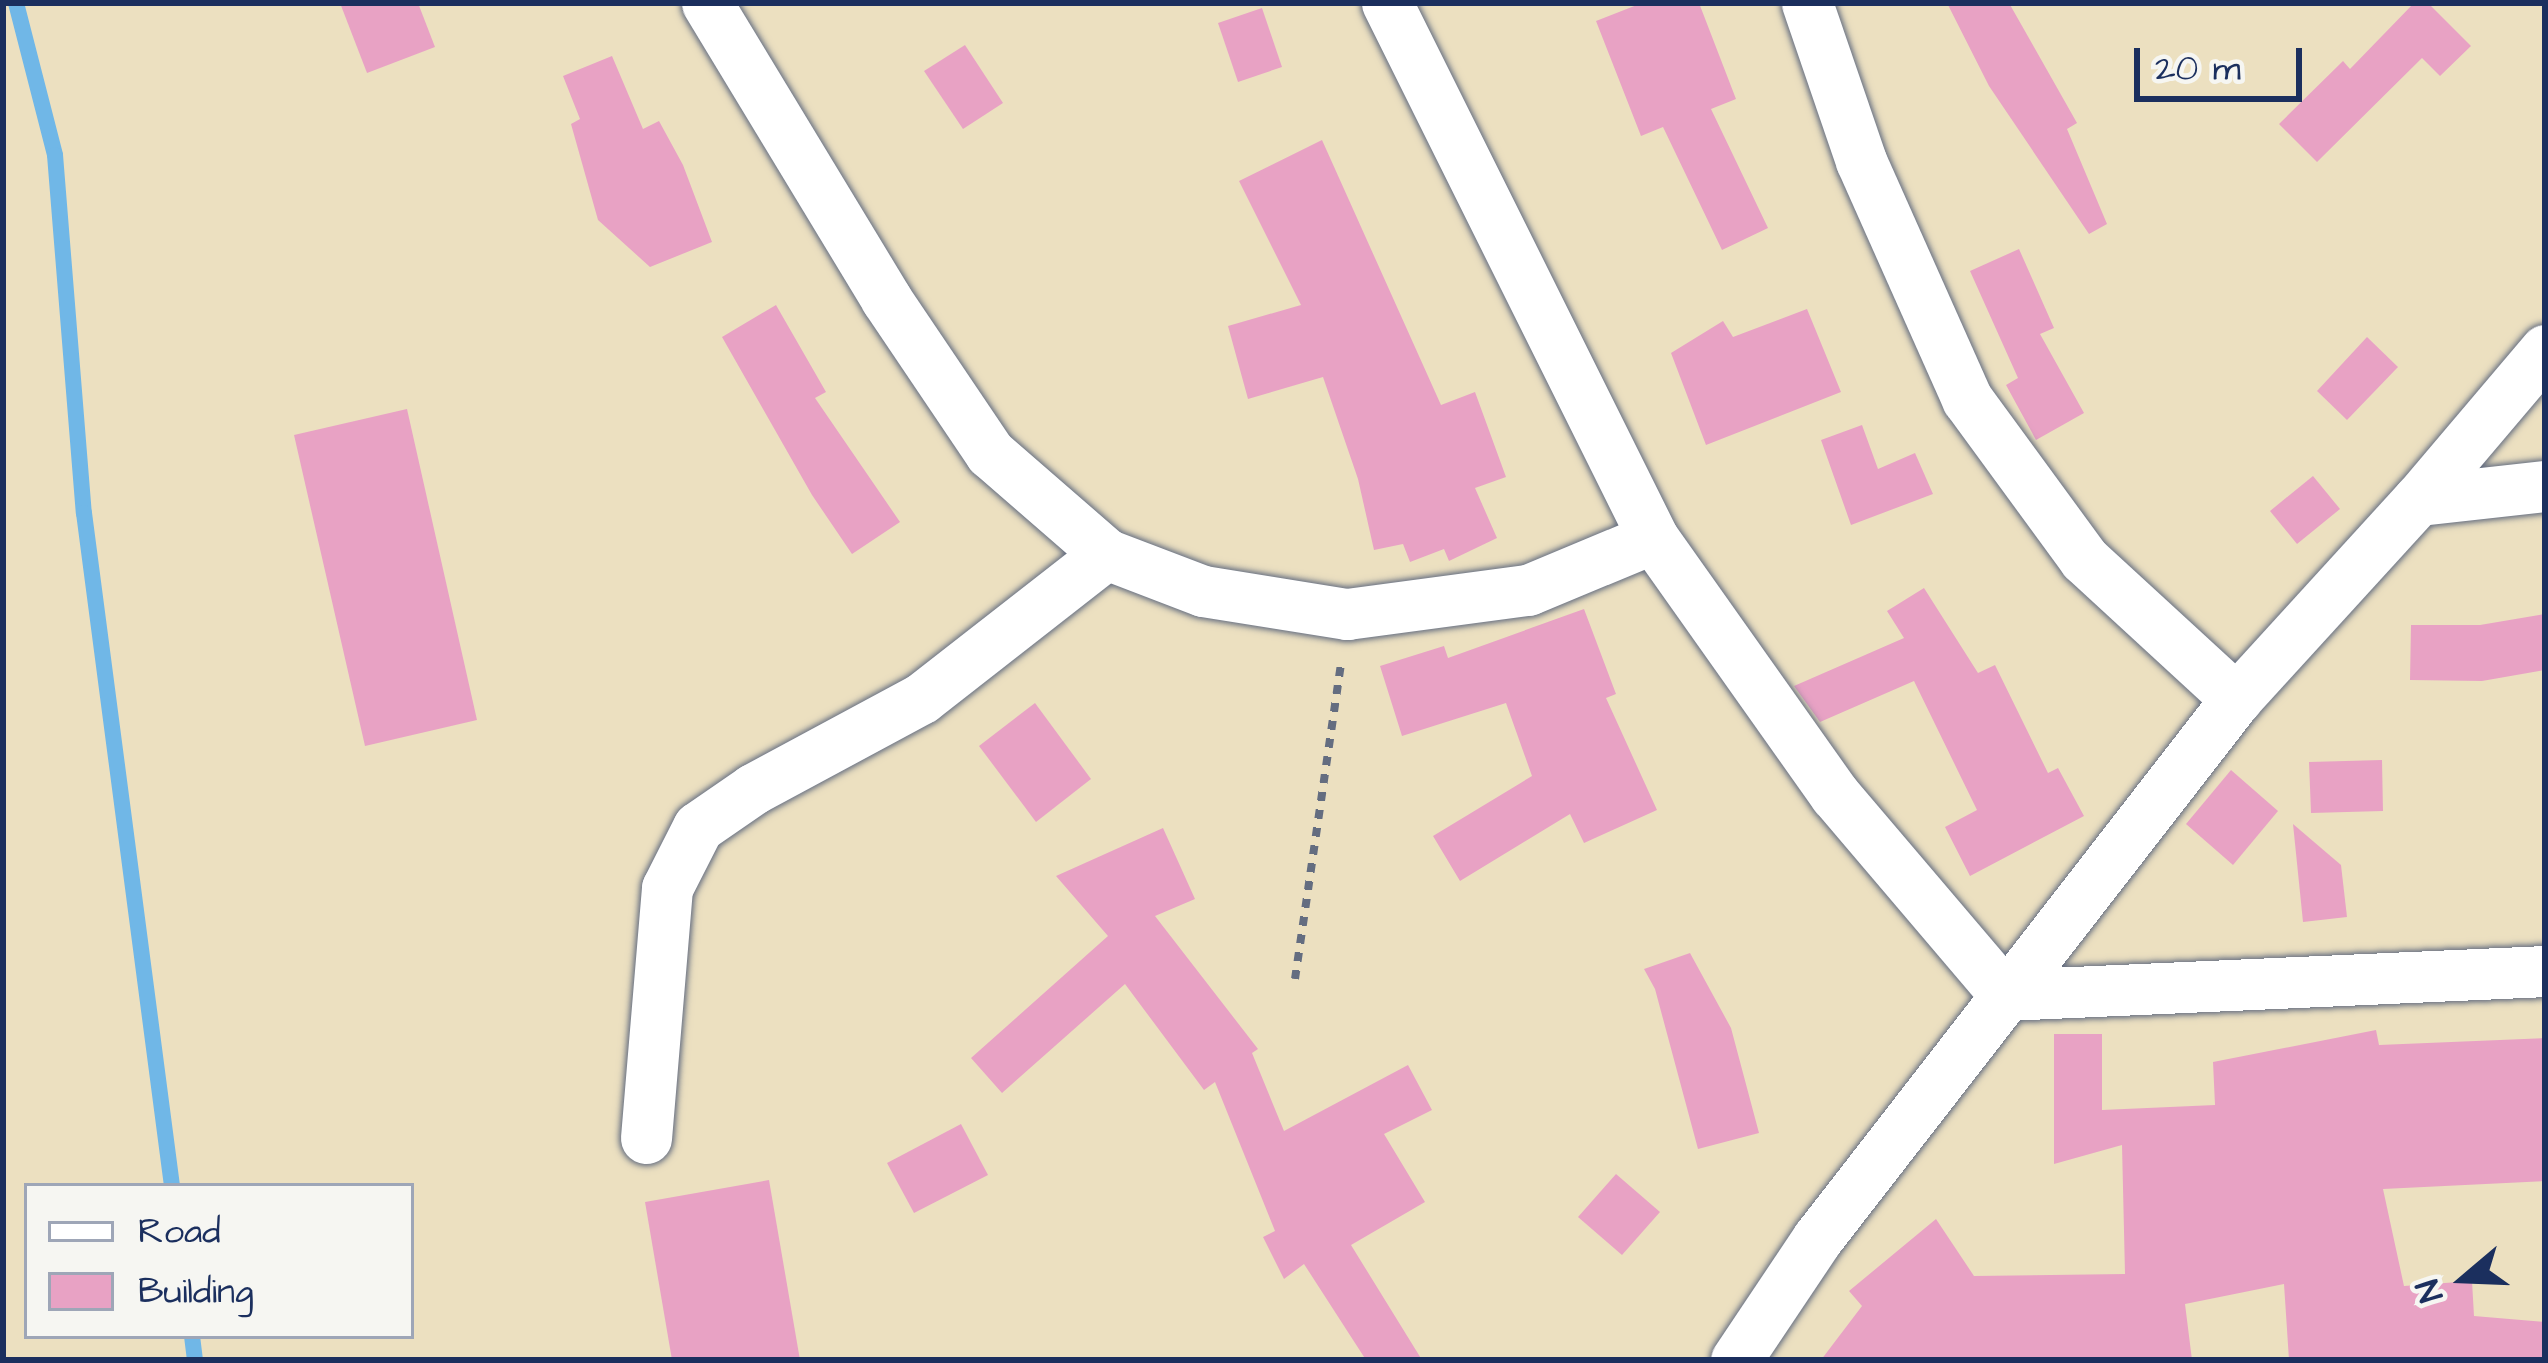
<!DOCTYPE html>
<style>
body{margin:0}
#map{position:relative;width:2548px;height:1363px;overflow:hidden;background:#ece0c0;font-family:"Architects Daughter",sans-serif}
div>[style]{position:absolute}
.stream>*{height:16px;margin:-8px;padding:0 8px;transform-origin:8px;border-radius:8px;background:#70b7e7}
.building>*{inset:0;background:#e8a2c4}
.path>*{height:8px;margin-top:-4px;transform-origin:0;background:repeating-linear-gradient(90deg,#646d80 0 9px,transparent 0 18px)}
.roads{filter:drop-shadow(0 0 3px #646d80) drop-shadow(0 0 3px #646d80)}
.street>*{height:51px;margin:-25.5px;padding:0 25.5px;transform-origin:25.5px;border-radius:25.5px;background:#fff}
span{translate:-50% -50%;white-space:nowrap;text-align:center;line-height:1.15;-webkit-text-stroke:9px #f6f6f2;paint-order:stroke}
.frame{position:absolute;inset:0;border:6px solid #1b2f5e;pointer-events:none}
.legend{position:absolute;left:24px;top:1183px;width:390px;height:156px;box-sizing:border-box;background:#f6f6f2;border:3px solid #9ea6b7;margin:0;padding:15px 21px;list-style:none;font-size:36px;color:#1b2f5e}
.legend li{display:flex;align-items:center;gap:24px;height:60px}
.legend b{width:60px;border:3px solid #9ea6b7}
.north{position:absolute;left:2404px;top:1219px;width:120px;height:120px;-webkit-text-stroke:9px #f6f6f2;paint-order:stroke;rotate:251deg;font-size:33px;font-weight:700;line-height:48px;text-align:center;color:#1b2f5e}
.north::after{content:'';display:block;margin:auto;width:42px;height:54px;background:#1b2f5e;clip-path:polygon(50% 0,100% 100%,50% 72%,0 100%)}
.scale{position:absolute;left:2134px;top:48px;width:168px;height:54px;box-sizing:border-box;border:6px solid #1b2f5e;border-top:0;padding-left:15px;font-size:36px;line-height:42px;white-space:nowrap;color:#1b2f5e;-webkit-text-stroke:9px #f6f6f2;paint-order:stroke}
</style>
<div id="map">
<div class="stream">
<i style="left:16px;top:3px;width:157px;rotate:75.6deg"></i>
<i style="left:55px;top:155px;width:359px;rotate:85.4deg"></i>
<i style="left:84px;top:513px;width:679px;rotate:82.55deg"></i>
<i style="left:192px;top:1336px;width:24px;rotate:83deg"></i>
</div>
<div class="building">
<i style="clip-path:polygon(340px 3px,418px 3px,435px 47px,367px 73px)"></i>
<i style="clip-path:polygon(1642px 3px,1699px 3px,1736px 99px,1711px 109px,1768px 228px,1722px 250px,1663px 127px,1641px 136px,1596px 21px)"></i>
<i style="clip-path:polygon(1947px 3px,2009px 3px,2077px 123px,2067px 129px,2107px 224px,2089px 234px,1989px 86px)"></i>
<i style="clip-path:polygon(2414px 3px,2428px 3px,2471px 46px,2440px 76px,2422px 58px,2317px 162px,2279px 124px,2343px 61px,2350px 69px)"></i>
<i style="clip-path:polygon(1262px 8px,1282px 67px,1238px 82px,1218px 23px)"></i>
<i style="clip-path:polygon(965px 45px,1003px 103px,963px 129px,924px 71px)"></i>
<i style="clip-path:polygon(612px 56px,643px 129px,659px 121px,683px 165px,712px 242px,650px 267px,598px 220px,571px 124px,580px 119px,563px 76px)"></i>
<i style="clip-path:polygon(1322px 140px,1441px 405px,1475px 392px,1506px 477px,1475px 488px,1497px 538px,1449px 561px,1444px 549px,1410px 562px,1403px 544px,1374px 550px,1358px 479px,1323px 377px,1248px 399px,1228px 326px,1301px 305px,1239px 181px)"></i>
<i style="clip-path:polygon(2019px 249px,2054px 328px,2040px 334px,2084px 413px,2036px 440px,2006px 385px,2018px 378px,1970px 271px)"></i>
<i style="clip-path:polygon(776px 305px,826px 392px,815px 398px,900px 522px,852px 554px,812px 495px,722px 337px)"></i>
<i style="clip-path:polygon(1807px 309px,1841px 392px,1706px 445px,1671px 353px,1723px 321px,1733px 337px)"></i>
<i style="clip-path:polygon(2367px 337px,2398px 367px,2347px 420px,2317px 391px)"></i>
<i style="clip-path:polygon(407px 409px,477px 720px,365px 746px,294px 435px)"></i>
<i style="clip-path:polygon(1862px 425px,1878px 469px,1915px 453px,1933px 494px,1851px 525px,1821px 440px)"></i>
<i style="clip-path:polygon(2313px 476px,2340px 509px,2297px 544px,2270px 511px)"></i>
<i style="clip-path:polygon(1924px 588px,1978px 673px,1995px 665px,2048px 773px,2058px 768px,2084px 816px,1970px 876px,1945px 827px,1977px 810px,1914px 681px,1820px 722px,1794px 686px,1904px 638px,1887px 611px)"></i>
<i style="clip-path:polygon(1584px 609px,1616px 694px,1606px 698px,1657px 810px,1584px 843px,1570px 814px,1460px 881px,1433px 836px,1532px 776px,1506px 703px,1402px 736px,1380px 666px,1444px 646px,1448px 658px)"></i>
<i style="clip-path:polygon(2545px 614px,2545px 670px,2482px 681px,2410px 680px,2411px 625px,2480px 625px)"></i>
<i style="clip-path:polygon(1035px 703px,1091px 779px,1036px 822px,979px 746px)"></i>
<i style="clip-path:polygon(2382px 760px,2383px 811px,2311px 813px,2309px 762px)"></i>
<i style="clip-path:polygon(2231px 770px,2278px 811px,2233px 865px,2186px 824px)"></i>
<i style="clip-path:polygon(2293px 824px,2341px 865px,2347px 917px,2303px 922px)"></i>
<i style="clip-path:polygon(1163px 828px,1195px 899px,1155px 916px,1258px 1049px,1252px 1053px,1284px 1131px,1408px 1065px,1432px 1110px,1384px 1134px,1425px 1202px,1351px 1245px,1422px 1360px,1366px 1360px,1304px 1264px,1284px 1279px,1263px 1237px,1275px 1231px,1215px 1082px,1204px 1090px,1125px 984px,1002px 1093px,971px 1058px,1108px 936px,1056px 876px)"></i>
<i style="clip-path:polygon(1690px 953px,1731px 1028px,1759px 1133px,1698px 1149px,1655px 989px,1644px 969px)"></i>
<i style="clip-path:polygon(2376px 1030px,2379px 1045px,2545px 1038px,2545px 1181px,2383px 1189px,2404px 1286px,2472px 1281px,2474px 1316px,2545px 1322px,2545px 1360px,2289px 1360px,2284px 1284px,2185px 1304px,2192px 1360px,1821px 1360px,1862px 1306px,1849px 1291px,1936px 1219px,1974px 1276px,2125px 1274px,2122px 1145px,2054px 1164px,2054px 1034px,2102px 1034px,2102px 1110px,2215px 1105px,2213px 1062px)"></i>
<i style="clip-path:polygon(961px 1124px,988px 1175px,914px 1213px,887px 1163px)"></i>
<i style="clip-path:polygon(1616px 1174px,1660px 1212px,1622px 1255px,1578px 1217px)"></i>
<i style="clip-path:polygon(769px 1180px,800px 1360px,672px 1360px,645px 1202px)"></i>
</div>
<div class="path">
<i style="left:1295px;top:979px;width:319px;rotate:-81.7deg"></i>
</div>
<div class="roads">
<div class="street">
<i style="left:707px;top:3px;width:346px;rotate:58.8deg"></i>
<i style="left:886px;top:299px;width:186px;rotate:56deg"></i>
<i style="left:990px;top:453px;width:154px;rotate:41deg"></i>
<i style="left:1106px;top:554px;width:104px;rotate:20.9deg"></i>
<i style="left:1203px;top:591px;width:146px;rotate:9.1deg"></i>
<i style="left:1347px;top:614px;width:183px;rotate:-7.6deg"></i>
<i style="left:1528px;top:590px;width:135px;rotate:-22.6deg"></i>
<i style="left:1387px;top:3px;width:597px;rotate:63.56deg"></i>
<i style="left:1653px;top:538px;width:315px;rotate:54.7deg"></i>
<i style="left:1835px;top:795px;width:262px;rotate:49.6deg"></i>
<i style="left:2005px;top:995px;width:541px;rotate:-2.54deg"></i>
<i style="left:1807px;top:3px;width:167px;rotate:71.1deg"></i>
<i style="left:1861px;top:161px;width:261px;rotate:66deg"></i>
<i style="left:1967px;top:399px;width:198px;rotate:53.8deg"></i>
<i style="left:2084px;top:559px;width:207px;rotate:42.6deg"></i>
<i style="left:2418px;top:500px;width:128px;rotate:-6.3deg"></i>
<i style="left:646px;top:1138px;width:251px;rotate:-85.2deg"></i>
<i style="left:667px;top:888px;width:68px;rotate:-63.1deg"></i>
<i style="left:698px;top:827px;width:67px;rotate:-34.6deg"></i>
<i style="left:753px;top:789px;width:192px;rotate:-28.3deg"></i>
<i style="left:922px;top:698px;width:234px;rotate:-38deg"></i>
<i style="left:1736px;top:1360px;width:146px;rotate:-56.2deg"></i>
<i style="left:1817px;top:1239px;width:683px;rotate:-52.19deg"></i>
<i style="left:2236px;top:699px;width:270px;rotate:-47.6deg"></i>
<i style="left:2418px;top:500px;width:197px;rotate:-49.7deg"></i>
</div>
</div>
<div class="frame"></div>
<ul class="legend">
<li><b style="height:15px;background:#fff"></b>Road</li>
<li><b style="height:33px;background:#e8a2c4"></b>Building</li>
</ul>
<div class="north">N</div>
<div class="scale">20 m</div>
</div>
